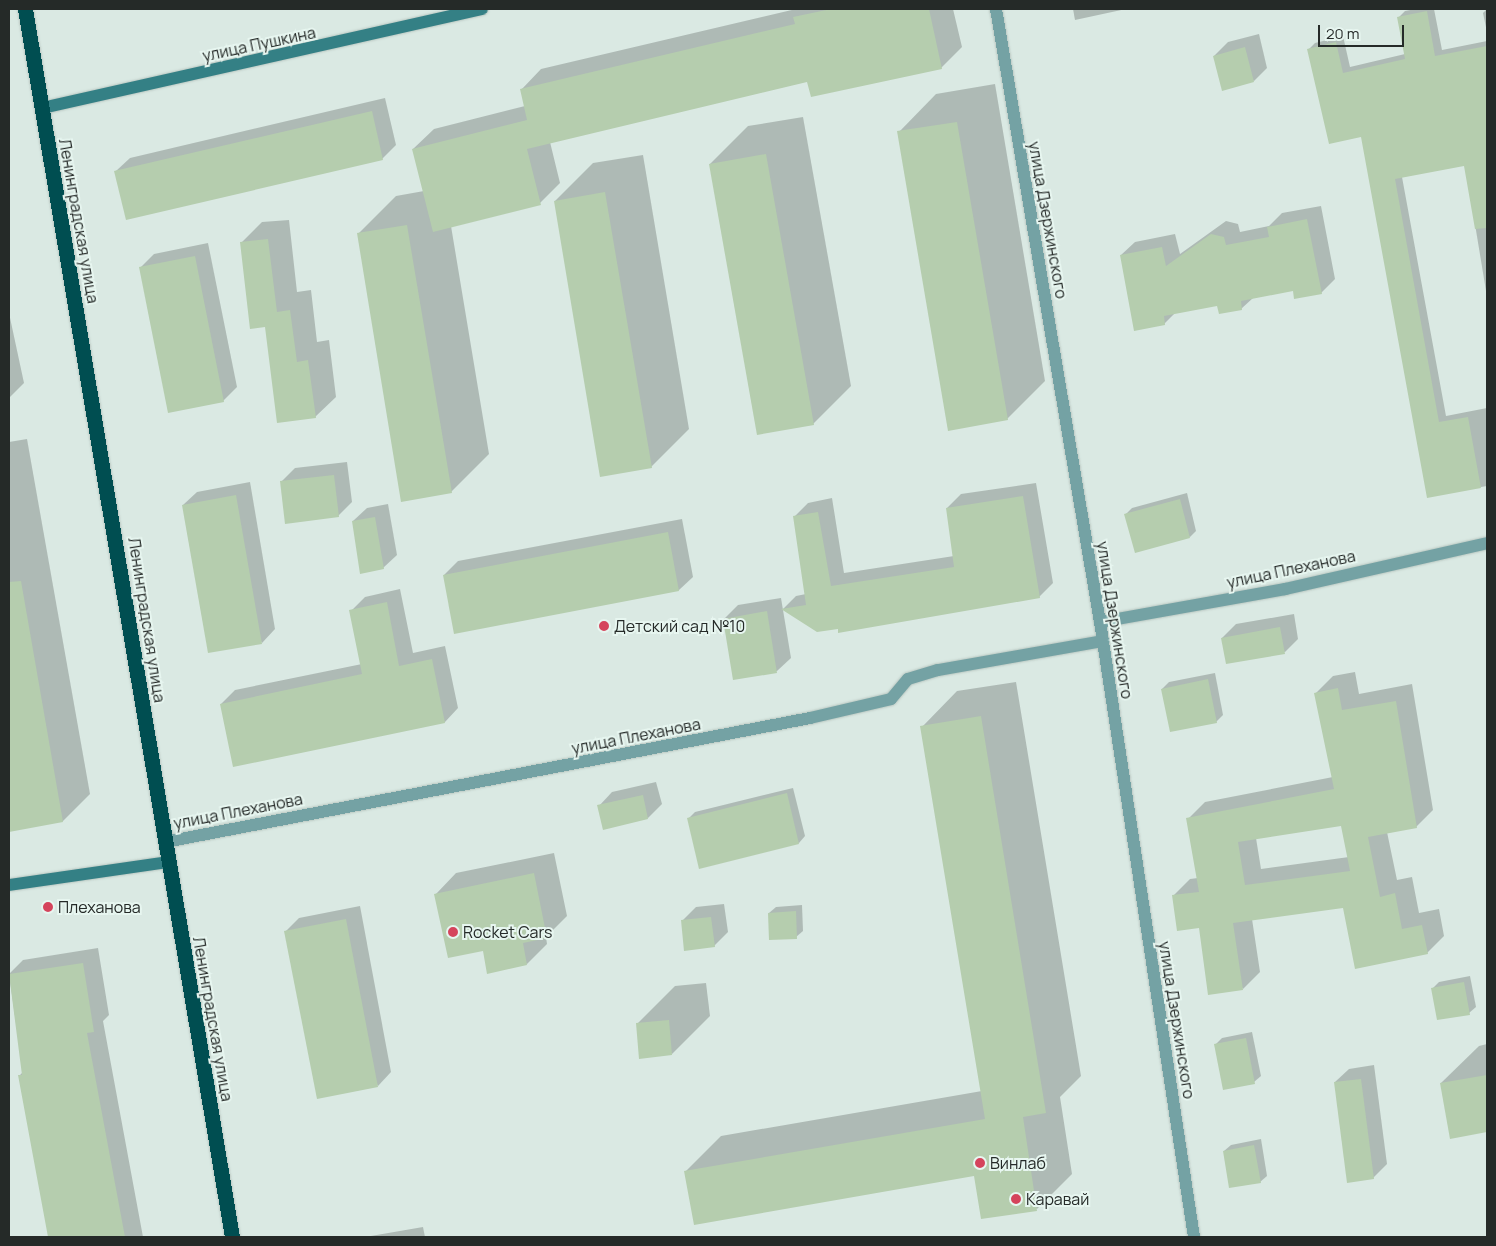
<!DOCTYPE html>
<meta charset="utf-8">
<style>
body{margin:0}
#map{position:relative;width:1496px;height:1246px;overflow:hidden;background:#dae9e3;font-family:Manrope,sans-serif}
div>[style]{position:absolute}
.shadow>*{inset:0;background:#0003}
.building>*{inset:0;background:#b5cdae}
.roads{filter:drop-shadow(0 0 1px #b9c7c1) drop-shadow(0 0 1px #b9c7c1)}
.street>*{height:12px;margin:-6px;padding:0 6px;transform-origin:6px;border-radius:6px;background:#74a2a4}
.secondary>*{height:12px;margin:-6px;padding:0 6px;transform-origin:6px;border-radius:6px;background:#348085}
.highway>*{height:15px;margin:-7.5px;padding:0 7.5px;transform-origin:7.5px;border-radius:7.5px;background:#004e51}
.dots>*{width:14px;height:14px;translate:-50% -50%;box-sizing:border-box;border:2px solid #e7f6f0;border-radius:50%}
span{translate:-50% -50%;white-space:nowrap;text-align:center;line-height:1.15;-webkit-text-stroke:4px #e7f6f0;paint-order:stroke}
.street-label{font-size:16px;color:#252a28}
.poi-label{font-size:16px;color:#252a28}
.left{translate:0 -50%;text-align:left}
.frame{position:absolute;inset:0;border:10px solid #252a28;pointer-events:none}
.scale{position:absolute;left:1318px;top:25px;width:86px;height:22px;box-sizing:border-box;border:2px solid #252a28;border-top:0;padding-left:6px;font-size:15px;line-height:18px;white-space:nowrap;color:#252a28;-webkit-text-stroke:4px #e7f6f0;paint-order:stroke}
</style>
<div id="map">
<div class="shadow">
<i style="clip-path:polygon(796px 9px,953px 9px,962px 47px,941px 68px,808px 81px,550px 142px,560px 183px,540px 203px,451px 226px,489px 454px,451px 492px,358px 234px,396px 196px,424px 191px,413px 149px,434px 129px,525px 106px,521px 90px,541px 69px)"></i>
<i style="clip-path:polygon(1073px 9px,1126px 9px,1075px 20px)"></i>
<i style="clip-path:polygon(1416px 9px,1434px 9px,1442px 50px,1487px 41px,1487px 160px,1402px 177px,1446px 416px,1487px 408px,1487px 486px,1428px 496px,1362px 135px,1309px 49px,1315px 43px,1343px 36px,1350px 67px,1405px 54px,1398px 18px,1405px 11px)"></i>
<i style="clip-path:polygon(1487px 9px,1487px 32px,1483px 13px)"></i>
<i style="clip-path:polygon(1259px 34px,1267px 68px,1254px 81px,1214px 56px,1228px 42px)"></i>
<i style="clip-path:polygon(995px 84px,1045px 381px,1007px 419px,899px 132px,936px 94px)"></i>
<i style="clip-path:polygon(385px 98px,396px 145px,382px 159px,116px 171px,130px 158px)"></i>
<i style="clip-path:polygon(803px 117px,851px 386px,813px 424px,710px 164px,748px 126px)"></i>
<i style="clip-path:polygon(643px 155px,689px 429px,651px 467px,555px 201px,593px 163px)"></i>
<i style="clip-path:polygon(1487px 198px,1487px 297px,1472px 206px,1479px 199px)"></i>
<i style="clip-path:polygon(1321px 206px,1335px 279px,1321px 293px,1294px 289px,1253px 298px,1241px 309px,1218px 304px,1175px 313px,1164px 324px,1121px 255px,1135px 242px,1175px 234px,1180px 254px,1226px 221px,1238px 224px,1240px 232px,1269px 226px,1282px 213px)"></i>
<i style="clip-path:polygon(289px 220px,297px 292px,311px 290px,317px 342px,329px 340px,336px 397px,315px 417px,266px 325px,241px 243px,262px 222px)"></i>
<i style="clip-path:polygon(208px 243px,237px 387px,223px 401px,141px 267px,154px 254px)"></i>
<i style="clip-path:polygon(9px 313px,24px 383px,9px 398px)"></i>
<i style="clip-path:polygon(27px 439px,90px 794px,63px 821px,9px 830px,9px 442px)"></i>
<i style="clip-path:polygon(347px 462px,352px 502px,338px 516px,281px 482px,295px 468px)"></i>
<i style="clip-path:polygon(250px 482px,275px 629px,262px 643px,183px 505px,197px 492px)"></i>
<i style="clip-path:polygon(1036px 483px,1053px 583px,1039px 597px,839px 628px,783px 609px,796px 596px,806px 594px,794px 517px,808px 503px,832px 498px,844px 573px,954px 556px,947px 508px,961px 494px)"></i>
<i style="clip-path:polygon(1187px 493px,1196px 531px,1190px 537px,1126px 514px,1132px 508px)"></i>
<i style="clip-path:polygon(388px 504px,397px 555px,383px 568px,353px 521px,367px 508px)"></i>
<i style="clip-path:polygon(682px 519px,693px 577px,679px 590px,444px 575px,458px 561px)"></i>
<i style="clip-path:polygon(400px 589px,413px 653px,445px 646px,458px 708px,445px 722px,221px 704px,235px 690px,362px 664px,351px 611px,365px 597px)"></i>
<i style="clip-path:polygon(781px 598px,791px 658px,777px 671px,734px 678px,724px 619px,738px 605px)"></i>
<i style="clip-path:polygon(1294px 614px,1298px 639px,1285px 652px,1222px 638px,1236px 624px)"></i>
<i style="clip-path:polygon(evenodd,1355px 672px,1359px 694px,1412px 684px,1433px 810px,1416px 827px,1387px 832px,1397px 880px,1412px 877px,1419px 913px,1439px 909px,1444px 936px,1427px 953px,1344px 907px,1252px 919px,1260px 972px,1243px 989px,1200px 926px,1173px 896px,1190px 879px,1198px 878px,1188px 819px,1205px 802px,1333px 777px,1316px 693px,1333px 676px,1355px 672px,1342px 825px,1349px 857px,1261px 869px,1256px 838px,1342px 825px)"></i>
<i style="clip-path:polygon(1215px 673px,1223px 715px,1216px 722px,1162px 689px,1169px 682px)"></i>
<i style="clip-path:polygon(1016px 682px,1081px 1076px,1060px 1097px,1072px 1174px,1037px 1209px,975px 1175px,686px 1171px,721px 1136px,982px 1091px,922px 727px,957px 691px)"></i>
<i style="clip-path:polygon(656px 782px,662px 804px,648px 818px,599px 806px,612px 792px)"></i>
<i style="clip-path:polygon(793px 788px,805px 836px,799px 843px,688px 819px,695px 812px)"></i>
<i style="clip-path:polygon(554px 853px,567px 916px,546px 937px,547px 944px,527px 964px,484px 950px,436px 894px,456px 873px)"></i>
<i style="clip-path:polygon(724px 904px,728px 932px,714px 946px,682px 921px,696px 907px)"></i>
<i style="clip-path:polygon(802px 905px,803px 931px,796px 937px,769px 913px,776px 907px)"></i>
<i style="clip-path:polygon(360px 906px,391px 1072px,378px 1086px,286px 931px,299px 918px)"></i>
<i style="clip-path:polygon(98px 948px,109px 1015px,103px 1021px,143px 1237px,49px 1237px,19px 1076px,23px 1072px,9px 974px,23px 960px)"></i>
<i style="clip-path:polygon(1470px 976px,1476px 1007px,1469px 1013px,1432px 989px,1439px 982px)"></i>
<i style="clip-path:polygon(706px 983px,710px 1016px,672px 1054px,637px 1024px,675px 986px)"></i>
<i style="clip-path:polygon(1252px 1032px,1261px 1076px,1254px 1082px,1216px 1044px,1222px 1038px)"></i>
<i style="clip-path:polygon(1487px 1044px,1487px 1131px,1451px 1137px,1441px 1083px,1479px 1046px)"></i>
<i style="clip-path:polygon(1374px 1065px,1387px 1164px,1373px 1178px,1335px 1082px,1349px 1069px)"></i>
<i style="clip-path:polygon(1261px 1139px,1267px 1176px,1260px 1182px,1224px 1151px,1231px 1145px)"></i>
<i style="clip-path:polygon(423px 1227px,425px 1237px,364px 1237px,365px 1237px)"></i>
</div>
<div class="building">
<i style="clip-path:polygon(831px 9px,929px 9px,942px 69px,811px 97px,807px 82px,527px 149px,541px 205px,433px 232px,412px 149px,527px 120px,520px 89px,795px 24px,793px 17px)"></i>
<i style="clip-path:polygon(1427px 11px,1435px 56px,1487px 46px,1487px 228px,1475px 229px,1464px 166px,1395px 179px,1439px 422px,1468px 417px,1481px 488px,1427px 498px,1361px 137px,1329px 144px,1307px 49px,1336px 42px,1343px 73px,1405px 59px,1397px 17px)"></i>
<i style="clip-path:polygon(1245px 47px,1254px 82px,1222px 91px,1213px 56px)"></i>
<i style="clip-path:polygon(372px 111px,383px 160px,126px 220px,114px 171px)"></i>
<i style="clip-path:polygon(957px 122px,1008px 420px,948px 431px,897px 131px)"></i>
<i style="clip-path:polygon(766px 154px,814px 425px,757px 435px,709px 164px)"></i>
<i style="clip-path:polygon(605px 192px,652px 468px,600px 477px,554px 201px)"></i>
<i style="clip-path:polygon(1307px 219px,1322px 294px,1294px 299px,1293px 291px,1241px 301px,1242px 310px,1219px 314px,1217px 306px,1164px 316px,1165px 325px,1134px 331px,1120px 255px,1162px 247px,1166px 266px,1211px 234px,1224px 237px,1226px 245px,1269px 237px,1267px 227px)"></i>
<i style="clip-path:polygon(407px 225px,452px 493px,401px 502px,357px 233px)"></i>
<i style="clip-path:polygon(268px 239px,277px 312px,290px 310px,297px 362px,308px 360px,316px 418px,277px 423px,265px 327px,250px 329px,240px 242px)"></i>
<i style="clip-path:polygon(195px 256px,224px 402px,168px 413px,139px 267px)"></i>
<i style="clip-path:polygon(334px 475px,339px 517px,285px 524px,280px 481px)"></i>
<i style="clip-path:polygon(236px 495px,262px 644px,208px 653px,182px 505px)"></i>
<i style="clip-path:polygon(1023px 496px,1040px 598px,838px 633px,838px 629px,817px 632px,781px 609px,806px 605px,793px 516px,818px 512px,831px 586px,954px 567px,946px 508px)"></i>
<i style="clip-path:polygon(1180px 499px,1190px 538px,1135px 553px,1124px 514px)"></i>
<i style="clip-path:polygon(375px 517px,384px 569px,360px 574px,352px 521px)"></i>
<i style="clip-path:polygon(668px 532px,679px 591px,454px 634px,443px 575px)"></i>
<i style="clip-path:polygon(21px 581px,63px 822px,9px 832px,9px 582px)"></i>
<i style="clip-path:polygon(387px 602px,399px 666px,432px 659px,445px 723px,233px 767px,220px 704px,362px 674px,349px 610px)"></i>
<i style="clip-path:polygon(767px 611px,777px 673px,733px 680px,723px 619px)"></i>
<i style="clip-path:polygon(1280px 627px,1285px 654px,1226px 664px,1221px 638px)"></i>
<i style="clip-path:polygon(1208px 679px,1217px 723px,1170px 732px,1161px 689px)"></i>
<i style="clip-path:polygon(evenodd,1338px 688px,1342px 710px,1396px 701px,1417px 828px,1368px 837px,1380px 897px,1395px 893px,1402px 929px,1422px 925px,1428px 954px,1355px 969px,1343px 908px,1233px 923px,1243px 990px,1208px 995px,1199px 928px,1177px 931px,1172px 895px,1199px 892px,1186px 818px,1334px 789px,1314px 693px,1338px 688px,1341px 826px,1350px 871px,1245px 885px,1238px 842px,1341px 826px)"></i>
<i style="clip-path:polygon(981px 716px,1046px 1113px,1023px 1117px,1037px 1211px,981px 1219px,974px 1176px,694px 1225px,684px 1171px,985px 1119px,920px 726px)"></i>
<i style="clip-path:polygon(787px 793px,799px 844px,699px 869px,687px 818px)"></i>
<i style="clip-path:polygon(643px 795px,648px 819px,603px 830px,597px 805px)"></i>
<i style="clip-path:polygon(534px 873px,547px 938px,523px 943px,527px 965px,487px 974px,483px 951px,448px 958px,434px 894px)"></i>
<i style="clip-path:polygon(796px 911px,797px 939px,769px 940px,768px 913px)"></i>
<i style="clip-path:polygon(711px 917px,715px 947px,684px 951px,681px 920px)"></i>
<i style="clip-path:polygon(346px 919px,378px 1087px,317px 1099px,284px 931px)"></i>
<i style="clip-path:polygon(83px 963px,94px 1032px,87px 1033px,125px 1237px,48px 1237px,18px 1075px,22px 1075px,9px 974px)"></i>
<i style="clip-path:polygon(1464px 982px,1470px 1015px,1437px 1020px,1431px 988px)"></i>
<i style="clip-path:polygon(669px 1020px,672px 1055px,639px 1059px,636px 1023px)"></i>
<i style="clip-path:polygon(1246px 1038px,1255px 1084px,1223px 1090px,1214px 1044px)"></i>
<i style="clip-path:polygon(1487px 1075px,1487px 1132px,1450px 1139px,1440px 1083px)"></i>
<i style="clip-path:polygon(1361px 1079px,1374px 1179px,1347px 1183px,1334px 1082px)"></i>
<i style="clip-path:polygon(1254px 1145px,1261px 1183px,1229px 1188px,1223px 1151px)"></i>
</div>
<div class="roads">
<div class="street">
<i style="left:996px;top:9px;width:622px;rotate:80.37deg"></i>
<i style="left:1100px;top:622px;width:622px;rotate:81.31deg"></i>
<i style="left:1100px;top:622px;width:188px;rotate:-10.1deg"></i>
<i style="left:1285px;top:589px;width:207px;rotate:-12.8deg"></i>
<i style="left:165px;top:842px;width:657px;rotate:-10.88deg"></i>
<i style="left:810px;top:718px;width:83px;rotate:-13.2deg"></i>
<i style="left:891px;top:699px;width:26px;rotate:-50deg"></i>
<i style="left:908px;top:679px;width:31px;rotate:-17deg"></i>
<i style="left:938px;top:670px;width:168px;rotate:-10deg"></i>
</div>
<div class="secondary">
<i style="left:42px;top:108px;width:451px;rotate:-12.7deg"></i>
<i style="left:9px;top:885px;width:161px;rotate:-8.2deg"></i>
</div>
<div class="highway">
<i style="left:25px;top:9px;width:1245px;rotate:80.43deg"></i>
</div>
</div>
<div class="dots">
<i style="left:604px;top:626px;background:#d5445c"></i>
<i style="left:48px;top:907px;background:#d5445c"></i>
<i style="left:453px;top:932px;background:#d5445c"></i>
<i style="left:980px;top:1163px;background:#d5445c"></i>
<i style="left:1016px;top:1199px;background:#d5445c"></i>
</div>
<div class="street-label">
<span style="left:259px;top:44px;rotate:-12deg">улица Пушкина</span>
<span style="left:1048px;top:220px;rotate:80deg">улица Дзержинского</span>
<span style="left:79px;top:221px;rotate:80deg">Ленинградская улица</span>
<span style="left:1291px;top:569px;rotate:-12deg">улица Плеханова</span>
<span style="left:147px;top:620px;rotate:81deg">Ленинградская улица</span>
<span style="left:1115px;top:620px;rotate:81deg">улица Дзержинского</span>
<span style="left:636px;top:736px;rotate:-11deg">улица Плеханова</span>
<span style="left:238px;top:811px;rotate:-11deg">улица Плеханова</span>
<span style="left:213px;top:1019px;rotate:80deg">Ленинградская улица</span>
<span style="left:1177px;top:1020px;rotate:81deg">улица Дзержинского</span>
</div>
<div class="poi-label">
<span class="left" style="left:614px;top:626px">Детский сад №10</span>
<span class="left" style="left:58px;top:907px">Плеханова</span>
<span class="left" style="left:463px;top:932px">Rocket Cars</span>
<span class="left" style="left:990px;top:1163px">Винлаб</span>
<span class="left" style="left:1026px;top:1199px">Каравай</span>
</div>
<div class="frame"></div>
<div class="scale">20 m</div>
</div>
